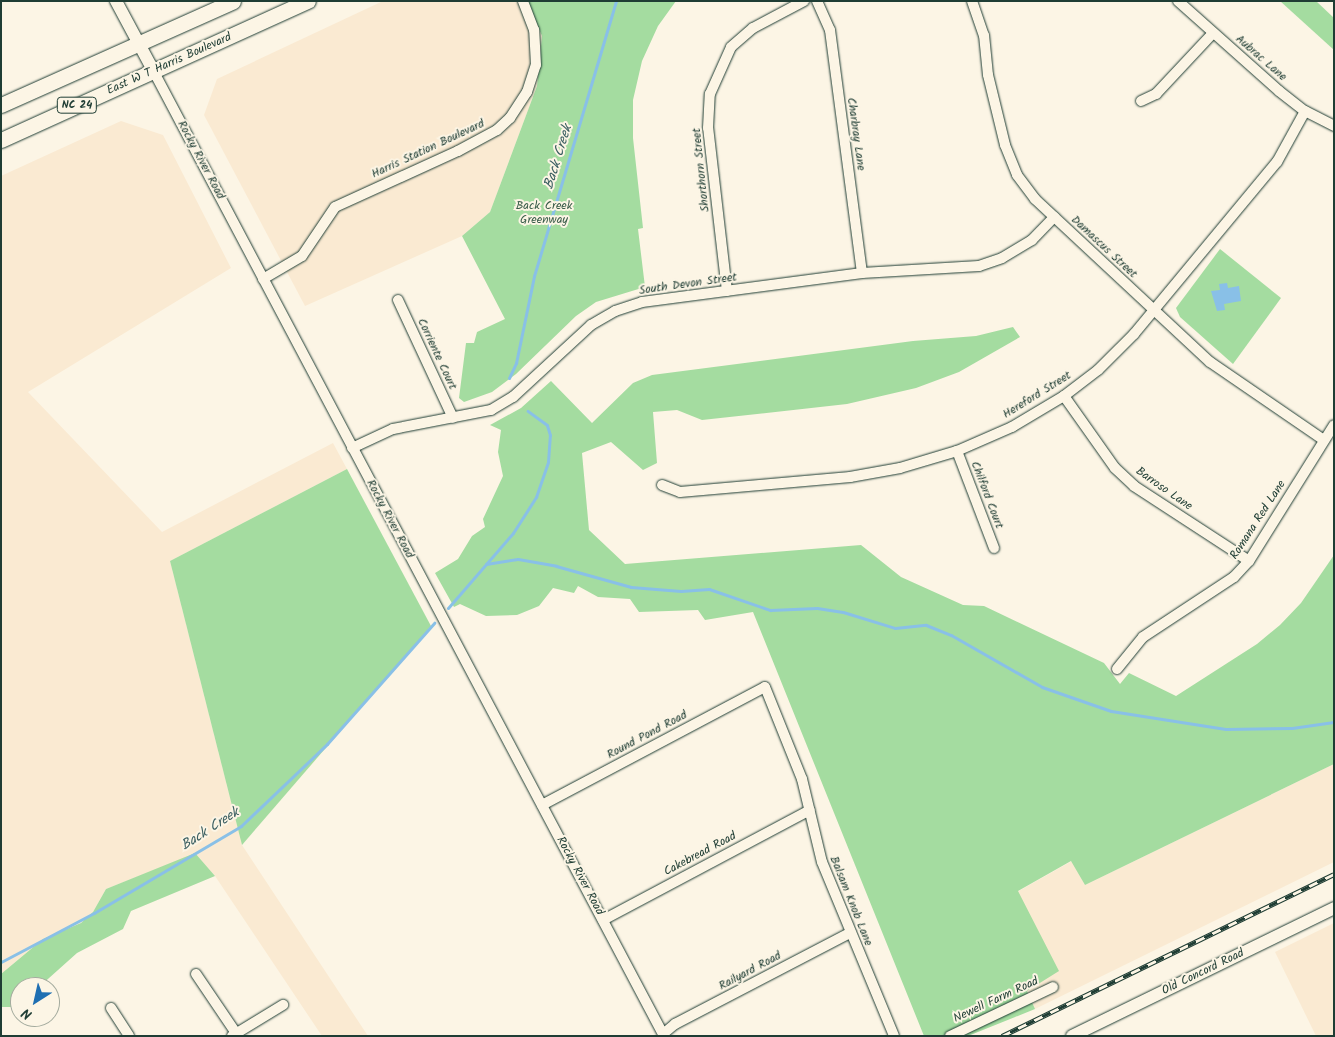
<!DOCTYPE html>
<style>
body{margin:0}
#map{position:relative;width:1335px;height:1037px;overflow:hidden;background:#fcf5e5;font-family:Kalam,sans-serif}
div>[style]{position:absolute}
.built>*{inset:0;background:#faead2}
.green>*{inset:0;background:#a4dca0}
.water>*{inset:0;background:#89c0e7}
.stream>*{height:3px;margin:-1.5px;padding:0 1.5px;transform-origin:1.5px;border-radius:1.5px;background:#89c0e7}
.roads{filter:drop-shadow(0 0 1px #1f3d34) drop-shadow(0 0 1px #1f3d34)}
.minor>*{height:10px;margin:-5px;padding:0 5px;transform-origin:5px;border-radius:5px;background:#fcf5e5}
.tertiary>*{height:12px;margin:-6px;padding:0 6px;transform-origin:6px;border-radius:6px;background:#fcf5e5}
.primary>*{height:15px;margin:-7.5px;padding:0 7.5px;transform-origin:7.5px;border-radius:7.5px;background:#fcf5e5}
.rail>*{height:5px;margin-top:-2.5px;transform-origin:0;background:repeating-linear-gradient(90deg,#fcf5e5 0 9px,#1f3d34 0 18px);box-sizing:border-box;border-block:1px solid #1f3d34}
span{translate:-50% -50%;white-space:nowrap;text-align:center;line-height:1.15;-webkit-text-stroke:4px #fcf5e5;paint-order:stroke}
.shield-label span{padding:1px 4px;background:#fcf5e5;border:1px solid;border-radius:4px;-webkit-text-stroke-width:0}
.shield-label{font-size:11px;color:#1f3d34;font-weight:700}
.street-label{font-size:12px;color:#1f3d34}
.park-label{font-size:12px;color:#3a5d4a}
.water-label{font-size:14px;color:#3a5e61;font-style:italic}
.frame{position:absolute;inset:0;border:2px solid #1f3d34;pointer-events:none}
.north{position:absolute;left:10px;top:977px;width:50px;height:50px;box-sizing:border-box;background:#fcf5e5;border:1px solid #a4ab9e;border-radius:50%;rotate:215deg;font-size:14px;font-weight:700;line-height:20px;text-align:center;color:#1f3d34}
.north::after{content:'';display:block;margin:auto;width:18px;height:22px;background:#1f6fb2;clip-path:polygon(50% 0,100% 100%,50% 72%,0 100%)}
</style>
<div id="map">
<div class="built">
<i style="clip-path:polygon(383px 1px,527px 1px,542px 36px,537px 86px,490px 212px,462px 236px,305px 306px,204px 115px,217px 79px)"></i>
<i style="clip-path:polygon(121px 121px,163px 135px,231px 268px,28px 392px,162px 532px,333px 443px,347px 469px,170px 561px,242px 845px,368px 1036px,322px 1036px,215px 876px,195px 854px,106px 889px,93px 912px,81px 923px,43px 939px,1px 974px,1px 176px)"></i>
<i style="clip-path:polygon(1334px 764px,1334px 862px,1035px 1009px,1026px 991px,1017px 892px,1072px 861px,1085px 885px)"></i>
<i style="clip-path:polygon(1334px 923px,1334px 1036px,1316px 1036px,1275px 952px)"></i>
</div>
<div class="green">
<i style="clip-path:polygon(527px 1px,676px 1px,658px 26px,642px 61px,633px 100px,633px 138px,643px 228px,638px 229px,645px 287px,596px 302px,576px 316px,516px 374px,492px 392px,464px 402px,459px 398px,466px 343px,474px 343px,477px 332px,505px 319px,462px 236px,490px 212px,537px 86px,542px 36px)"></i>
<i style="clip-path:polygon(1280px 1px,1316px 1px,1334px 18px,1334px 50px)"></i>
<i style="clip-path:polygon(1220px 249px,1281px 298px,1233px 364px,1180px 317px,1176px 308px)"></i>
<i style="clip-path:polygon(1013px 327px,1020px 337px,959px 372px,916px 388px,847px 404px,702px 420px,677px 410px,653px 412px,657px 463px,643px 470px,611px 442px,582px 453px,589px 530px,625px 564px,861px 545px,901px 577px,963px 605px,984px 606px,1104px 663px,1120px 684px,1129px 673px,1176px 696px,1257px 644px,1280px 625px,1301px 603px,1334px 555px,1334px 764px,1085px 885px,1071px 861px,1018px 891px,1059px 971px,1027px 991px,1035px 1009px,968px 1036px,924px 1036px,753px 612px,705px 620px,698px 610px,639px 612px,630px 599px,598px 597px,578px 586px,574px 593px,553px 588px,539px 606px,517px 615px,486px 616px,460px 604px,454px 607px,435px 573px,458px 559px,472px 536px,485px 527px,483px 519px,503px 476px,498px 452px,501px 430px,490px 425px,521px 408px,551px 381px,592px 423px,633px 383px,652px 375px,913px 341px,976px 336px)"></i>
<i style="clip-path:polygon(347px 469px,431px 626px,242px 845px,170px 561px)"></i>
<i style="clip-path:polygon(195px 853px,215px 876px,131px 911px,123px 929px,77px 953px,39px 987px,20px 987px,20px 1004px,16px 1007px,1px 1007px,1px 974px,43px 939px,81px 923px,93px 912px,106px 889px)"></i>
</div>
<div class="water">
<i style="clip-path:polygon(1227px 283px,1228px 288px,1239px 286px,1241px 301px,1224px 304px,1225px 310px,1217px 311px,1211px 291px,1220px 290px,1219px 284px)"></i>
</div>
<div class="stream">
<i style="left:509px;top:378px;width:17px;rotate:-65deg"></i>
<i style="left:516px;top:363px;width:89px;rotate:-78.3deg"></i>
<i style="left:534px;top:276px;width:287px;rotate:-73.4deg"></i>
<i style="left:486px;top:564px;width:32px;rotate:-9deg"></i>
<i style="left:518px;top:559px;width:39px;rotate:10deg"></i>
<i style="left:556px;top:566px;width:78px;rotate:15.6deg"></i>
<i style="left:631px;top:587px;width:50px;rotate:4.6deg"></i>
<i style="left:681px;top:591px;width:28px;rotate:-4deg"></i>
<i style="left:709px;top:589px;width:65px;rotate:19deg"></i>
<i style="left:770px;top:610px;width:47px;rotate:-2.4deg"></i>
<i style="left:817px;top:608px;width:26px;rotate:9deg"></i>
<i style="left:843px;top:612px;width:54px;rotate:17.1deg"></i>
<i style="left:895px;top:628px;width:31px;rotate:-6deg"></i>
<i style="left:926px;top:625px;width:27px;rotate:22deg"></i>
<i style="left:951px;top:635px;width:105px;rotate:29.7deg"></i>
<i style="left:1042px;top:687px;width:73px;rotate:19.2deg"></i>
<i style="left:1111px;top:711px;width:116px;rotate:8.9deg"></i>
<i style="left:1226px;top:729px;width:66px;rotate:-0.9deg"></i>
<i style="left:1292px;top:728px;width:42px;rotate:-8.1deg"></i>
<i style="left:448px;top:608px;width:99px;rotate:-49.1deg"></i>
<i style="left:513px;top:533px;width:43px;rotate:-57.4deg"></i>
<i style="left:536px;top:497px;width:37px;rotate:-71deg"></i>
<i style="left:548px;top:462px;width:27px;rotate:-86deg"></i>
<i style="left:550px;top:435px;width:10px;rotate:-107deg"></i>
<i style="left:547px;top:425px;width:24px;rotate:-144deg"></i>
<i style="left:1px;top:962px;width:105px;rotate:-27.8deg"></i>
<i style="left:94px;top:913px;width:171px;rotate:-30.6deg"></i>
<i style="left:241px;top:826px;width:119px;rotate:-43.6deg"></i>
<i style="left:327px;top:744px;width:162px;rotate:-48.5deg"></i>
</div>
<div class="roads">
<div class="minor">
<i style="left:817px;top:1px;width:32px;rotate:66deg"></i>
<i style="left:830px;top:30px;width:245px;rotate:82.5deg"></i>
<i style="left:972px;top:1px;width:36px;rotate:71deg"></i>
<i style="left:984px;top:35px;width:40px;rotate:84.3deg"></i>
<i style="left:988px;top:75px;width:72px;rotate:76.3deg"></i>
<i style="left:1005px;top:145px;width:32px;rotate:68deg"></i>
<i style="left:1017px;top:175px;width:30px;rotate:53deg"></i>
<i style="left:1035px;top:199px;width:239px;rotate:43deg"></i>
<i style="left:1210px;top:362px;width:138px;rotate:34.4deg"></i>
<i style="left:1178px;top:1px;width:135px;rotate:41.7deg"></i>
<i style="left:1279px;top:91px;width:33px;rotate:38deg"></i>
<i style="left:1305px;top:111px;width:33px;rotate:27deg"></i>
<i style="left:154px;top:72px;width:1091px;rotate:62.12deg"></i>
<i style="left:1141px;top:101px;width:17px;rotate:-25deg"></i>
<i style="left:1156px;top:94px;width:83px;rotate:-46.9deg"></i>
<i style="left:263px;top:279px;width:45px;rotate:-30.5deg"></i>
<i style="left:302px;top:256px;width:59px;rotate:-56deg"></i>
<i style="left:335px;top:207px;width:135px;rotate:-24.5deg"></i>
<i style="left:458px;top:151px;width:44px;rotate:-28.3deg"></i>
<i style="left:497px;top:130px;width:18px;rotate:-43deg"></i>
<i style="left:510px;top:118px;width:31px;rotate:-57deg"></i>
<i style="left:527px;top:92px;width:28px;rotate:-72deg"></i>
<i style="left:536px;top:65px;width:35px;rotate:-93deg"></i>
<i style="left:534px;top:30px;width:31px;rotate:-111deg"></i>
<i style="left:727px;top:291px;width:164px;rotate:-96.6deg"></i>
<i style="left:708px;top:128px;width:34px;rotate:-87deg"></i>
<i style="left:710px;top:94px;width:51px;rotate:-65.9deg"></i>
<i style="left:731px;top:47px;width:29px;rotate:-41deg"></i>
<i style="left:753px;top:28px;width:58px;rotate:-27.9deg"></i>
<i style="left:398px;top:300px;width:130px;rotate:65deg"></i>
<i style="left:1064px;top:396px;width:88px;rotate:54.7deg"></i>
<i style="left:1115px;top:468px;width:26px;rotate:43deg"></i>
<i style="left:1134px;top:486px;width:137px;rotate:33.1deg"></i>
<i style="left:352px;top:448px;width:45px;rotate:-24.9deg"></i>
<i style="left:393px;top:429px;width:100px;rotate:-11deg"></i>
<i style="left:491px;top:410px;width:26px;rotate:-31deg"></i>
<i style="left:513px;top:397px;width:106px;rotate:-42.7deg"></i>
<i style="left:591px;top:325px;width:28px;rotate:-30deg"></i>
<i style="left:615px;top:311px;width:28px;rotate:-18deg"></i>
<i style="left:642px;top:302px;width:222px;rotate:-7.5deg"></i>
<i style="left:862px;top:273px;width:117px;rotate:-3.4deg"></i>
<i style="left:979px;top:266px;width:24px;rotate:-19deg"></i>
<i style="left:1002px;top:258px;width:35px;rotate:-31deg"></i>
<i style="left:1032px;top:240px;width:32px;rotate:-46deg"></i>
<i style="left:957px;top:451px;width:104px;rotate:69.1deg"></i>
<i style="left:662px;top:485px;width:19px;rotate:21deg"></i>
<i style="left:680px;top:492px;width:171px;rotate:-5deg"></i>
<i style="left:850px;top:477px;width:51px;rotate:-10.2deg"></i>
<i style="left:900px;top:468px;width:59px;rotate:-16.6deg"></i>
<i style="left:957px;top:451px;width:60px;rotate:-23.6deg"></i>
<i style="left:1012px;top:427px;width:61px;rotate:-30.8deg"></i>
<i style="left:1064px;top:396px;width:43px;rotate:-37.4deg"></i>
<i style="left:1098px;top:370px;width:51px;rotate:-45deg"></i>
<i style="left:1134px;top:334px;width:224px;rotate:-50.3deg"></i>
<i style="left:1277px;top:162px;width:58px;rotate:-61.2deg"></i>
<i style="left:1117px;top:669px;width:41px;rotate:-50.9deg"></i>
<i style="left:1143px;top:637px;width:109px;rotate:-33.4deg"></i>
<i style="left:1234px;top:577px;width:22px;rotate:-47deg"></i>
<i style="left:1249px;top:561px;width:160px;rotate:-58deg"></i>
<i style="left:542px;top:805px;width:252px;rotate:-27.9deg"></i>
<i style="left:765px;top:687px;width:99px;rotate:68.1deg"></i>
<i style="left:802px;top:779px;width:85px;rotate:76.5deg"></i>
<i style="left:822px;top:862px;width:188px;rotate:67.5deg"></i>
<i style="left:603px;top:920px;width:234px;rotate:-28deg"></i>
<i style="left:196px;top:974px;width:75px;rotate:55.9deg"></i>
<i style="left:111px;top:1008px;width:33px;rotate:57deg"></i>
<i style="left:663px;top:1034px;width:16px;rotate:-40deg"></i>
<i style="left:675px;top:1024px;width:197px;rotate:-27.5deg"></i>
<i style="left:232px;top:1036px;width:60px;rotate:-31.3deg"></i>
<i style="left:950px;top:1036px;width:114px;rotate:-25.4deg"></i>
</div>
<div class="tertiary">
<i style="left:116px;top:1px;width:81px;rotate:61.8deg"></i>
<i style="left:1072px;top:1036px;width:292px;rotate:-26deg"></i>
</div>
<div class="primary">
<i style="left:1px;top:105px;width:254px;rotate:-24.1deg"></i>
<i style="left:1px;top:140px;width:337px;rotate:-24.4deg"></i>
</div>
</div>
<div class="rail">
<i style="left:1002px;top:1036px;width:369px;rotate:-26deg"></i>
</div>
<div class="shield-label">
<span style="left:77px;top:105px">NC 24</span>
</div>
<div class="street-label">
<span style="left:1261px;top:58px;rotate:41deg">Aubrac Lane</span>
<span style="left:169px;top:64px;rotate:-24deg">East W T Harris Boulevard</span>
<span style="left:856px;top:134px;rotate:82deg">Charbray Lane</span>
<span style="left:428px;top:149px;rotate:-25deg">Harris Station Boulevard</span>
<span style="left:201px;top:160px;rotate:62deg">Rocky River Road</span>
<span style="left:701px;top:170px;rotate:-96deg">Shorthorn Street</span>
<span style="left:1104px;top:247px;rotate:43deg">Damascus Street</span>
<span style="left:688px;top:284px;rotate:-8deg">South Devon Street</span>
<span style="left:437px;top:354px;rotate:65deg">Corriente Court</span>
<span style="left:1037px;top:395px;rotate:-32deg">Hereford Street</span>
<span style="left:1164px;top:489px;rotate:35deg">Barroso Lane</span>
<span style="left:987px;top:495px;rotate:69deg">Chilford Court</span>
<span style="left:390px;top:519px;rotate:62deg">Rocky River Road</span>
<span style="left:1258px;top:520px;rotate:-57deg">Romana Red Lane</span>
<span style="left:647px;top:735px;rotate:-28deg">Round Pond Road</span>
<span style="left:700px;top:854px;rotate:-28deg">Cakebread Road</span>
<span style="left:580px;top:876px;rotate:62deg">Rocky River Road</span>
<span style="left:851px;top:901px;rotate:68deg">Balsam Knob Lane</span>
<span style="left:750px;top:971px;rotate:-28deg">Railyard Road</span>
<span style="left:1203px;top:972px;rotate:-26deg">Old Concord Road</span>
<span style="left:996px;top:1000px;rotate:-25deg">Newell Farm Road</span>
</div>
<div class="park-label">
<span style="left:544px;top:213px">Back Creek<br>Greenway</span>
</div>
<div class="water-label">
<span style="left:558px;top:157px;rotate:-73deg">Back Creek</span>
<span style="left:210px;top:829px;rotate:-33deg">Back Creek</span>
</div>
<div class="frame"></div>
<div class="north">N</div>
</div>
